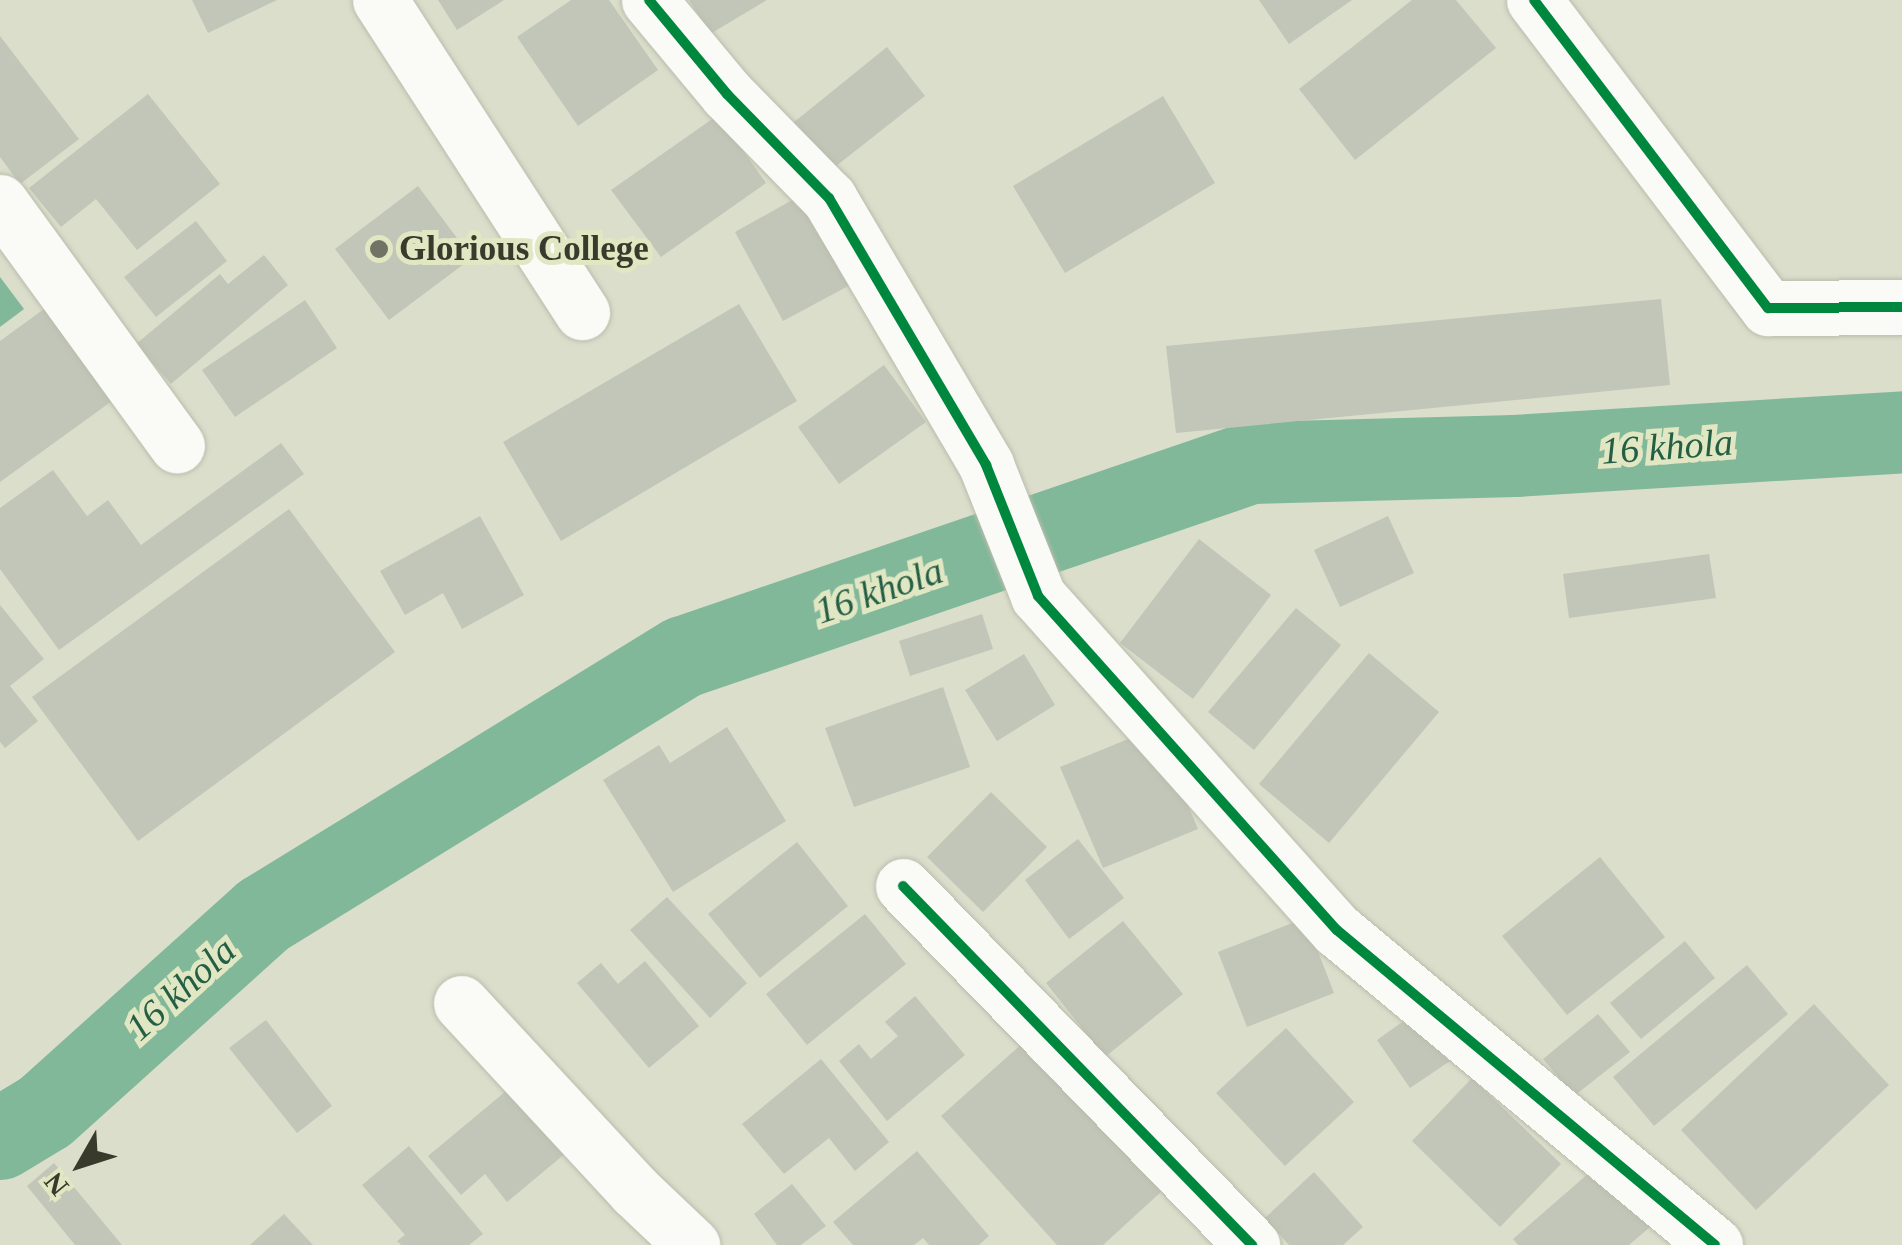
<!DOCTYPE html>
<style>
body{margin:0}
#map{position:relative;width:1902px;height:1245px;overflow:hidden;background:#dbdecb;font-family:"Times New Roman",serif}
div>[style]{position:absolute}
.water>*{inset:0;background:#80b899}
.canal>*{height:82px;margin:-41px;padding:0 41px;transform-origin:41px;border-radius:41px;background:#80b899}
.building>*{inset:0;background:#c1c6b8}
.roads{filter:drop-shadow(0 0 2px #babcac) drop-shadow(0 0 2px #babcac)}
.street>*{height:55px;margin:-27.5px;padding:0 27.5px;transform-origin:27.5px;border-radius:27.5px;background:#fafaf7}
.cycleway>*{height:10px;margin:-5px;padding:0 5px;transform-origin:5px;border-radius:5px;background:#00873e}
.dots>*{width:28px;height:28px;translate:-50% -50%;box-sizing:border-box;border:5px solid #e1e6c3;border-radius:50%}
span{translate:-50% -50%;white-space:nowrap;text-align:center;line-height:1.15;-webkit-text-stroke:10px #e1e6c3;paint-order:stroke}
.poi-label{font-size:35px;color:#383a2c;font-weight:700}
.left{translate:0 -50%;text-align:left}
.water-label{font-size:38px;color:#245f45;font-style:italic}
.north{position:absolute;left:30px;top:1115px;width:100px;height:100px;-webkit-text-stroke:8px #e1e6c3;paint-order:stroke;rotate:231deg;font-size:28px;font-weight:700;line-height:40px;text-align:center;color:#383a2c}
.north::after{content:'';display:block;margin:auto;width:35px;height:45px;background:#383a2c;clip-path:polygon(50% 0,100% 100%,50% 72%,0 100%)}
</style>
<div id="map">
<div class="water">
<i style="clip-path:polygon(0 277px,24px 309px,0 327px)"></i>
</div>
<div class="canal">
<i style="left:0;top:1139px;width:52px;rotate:-31deg"></i>
<i style="left:45px;top:1112px;width:295px;rotate:-42deg"></i>
<i style="left:264px;top:915px;width:493px;rotate:-31.6deg"></i>
<i style="left:684px;top:657px;width:599px;rotate:-18.89deg"></i>
<i style="left:1251px;top:463px;width:264px;rotate:-1.5deg"></i>
<i style="left:1515px;top:456px;width:388px;rotate:-3.5deg"></i>
</div>
<div class="building">
<i style="clip-path:polygon(192px 0,277px 0,208px 33px)"></i>
<i style="clip-path:polygon(438px 0,504px 0,457px 30px)"></i>
<i style="clip-path:polygon(571px 0,609px 0,658px 70px,578px 126px,517px 37px)"></i>
<i style="clip-path:polygon(689px 0,767px 0,710px 34px)"></i>
<i style="clip-path:polygon(1259px 0,1352px 0,1289px 44px)"></i>
<i style="clip-path:polygon(1412px 0,1456px 0,1496px 48px,1355px 160px,1299px 89px)"></i>
<i style="clip-path:polygon(0 36px,79px 139px,20px 184px,0 157px)"></i>
<i style="clip-path:polygon(887px 47px,925px 96px,826px 174px,788px 127px)"></i>
<i style="clip-path:polygon(148px 94px,220px 184px,137px 250px,96px 199px,61px 227px,29px 188px)"></i>
<i style="clip-path:polygon(1163px 96px,1215px 183px,1065px 273px,1013px 186px)"></i>
<i style="clip-path:polygon(718px 115px,766px 183px,661px 257px,611px 190px)"></i>
<i style="clip-path:polygon(418px 186px,472px 258px,389px 320px,335px 249px)"></i>
<i style="clip-path:polygon(803px 194px,852px 284px,783px 321px,735px 232px)"></i>
<i style="clip-path:polygon(196px 221px,227px 261px,156px 317px,124px 277px)"></i>
<i style="clip-path:polygon(264px 255px,288px 285px,171px 384px,136px 344px,220px 274px,228px 284px)"></i>
<i style="clip-path:polygon(1661px 299px,1670px 385px,1176px 433px,1166px 346px)"></i>
<i style="clip-path:polygon(305px 300px,337px 348px,235px 417px,202px 370px)"></i>
<i style="clip-path:polygon(739px 304px,797px 401px,561px 541px,503px 442px)"></i>
<i style="clip-path:polygon(44px 309px,112px 401px,0 482px,0 341px)"></i>
<i style="clip-path:polygon(884px 365px,926px 422px,839px 484px,798px 427px)"></i>
<i style="clip-path:polygon(281px 443px,304px 474px,59px 650px,0 569px,0 508px,53px 470px,87px 516px,108px 500px,141px 545px)"></i>
<i style="clip-path:polygon(289px 509px,395px 652px,138px 841px,32px 697px)"></i>
<i style="clip-path:polygon(480px 516px,524px 595px,462px 629px,443px 593px,405px 615px,380px 571px)"></i>
<i style="clip-path:polygon(1388px 516px,1414px 573px,1340px 607px,1314px 550px)"></i>
<i style="clip-path:polygon(1199px 539px,1271px 595px,1193px 699px,1120px 643px)"></i>
<i style="clip-path:polygon(1709px 554px,1716px 598px,1569px 618px,1563px 574px)"></i>
<i style="clip-path:polygon(0 605px,44px 659px,10px 686px,38px 721px,5px 748px,0 742px)"></i>
<i style="clip-path:polygon(1296px 608px,1341px 645px,1254px 750px,1208px 712px)"></i>
<i style="clip-path:polygon(982px 614px,993px 649px,910px 676px,899px 641px)"></i>
<i style="clip-path:polygon(1369px 653px,1439px 712px,1329px 843px,1259px 784px)"></i>
<i style="clip-path:polygon(1024px 654px,1055px 705px,997px 741px,965px 690px)"></i>
<i style="clip-path:polygon(943px 687px,970px 767px,854px 807px,825px 728px)"></i>
<i style="clip-path:polygon(727px 727px,786px 821px,673px 892px,603px 780px,659px 745px,670px 763px)"></i>
<i style="clip-path:polygon(1155px 728px,1198px 829px,1103px 868px,1060px 767px)"></i>
<i style="clip-path:polygon(991px 792px,1047px 847px,983px 912px,927px 857px)"></i>
<i style="clip-path:polygon(1078px 839px,1124px 898px,1069px 939px,1025px 880px)"></i>
<i style="clip-path:polygon(797px 842px,848px 906px,760px 978px,708px 914px)"></i>
<i style="clip-path:polygon(1600px 857px,1665px 937px,1567px 1015px,1502px 936px)"></i>
<i style="clip-path:polygon(667px 897px,747px 983px,710px 1018px,630px 930px)"></i>
<i style="clip-path:polygon(865px 914px,906px 964px,807px 1045px,766px 994px)"></i>
<i style="clip-path:polygon(1305px 918px,1334px 993px,1247px 1027px,1218px 952px)"></i>
<i style="clip-path:polygon(1123px 921px,1183px 994px,1105px 1057px,1046px 983px)"></i>
<i style="clip-path:polygon(1685px 941px,1715px 978px,1641px 1039px,1610px 1003px)"></i>
<i style="clip-path:polygon(645px 961px,699px 1026px,649px 1068px,577px 983px,601px 963px,618px 984px)"></i>
<i style="clip-path:polygon(1747px 965px,1788px 1014px,1654px 1126px,1613px 1077px)"></i>
<i style="clip-path:polygon(915px 996px,965px 1055px,887px 1121px,839px 1061px,859px 1044px,871px 1059px,898px 1036px,885px 1022px)"></i>
<i style="clip-path:polygon(1814px 1004px,1889px 1085px,1756px 1210px,1681px 1130px)"></i>
<i style="clip-path:polygon(1419px 1010px,1453px 1059px,1410px 1088px,1377px 1040px)"></i>
<i style="clip-path:polygon(1598px 1014px,1630px 1052px,1574px 1096px,1543px 1059px)"></i>
<i style="clip-path:polygon(266px 1020px,332px 1106px,297px 1133px,229px 1048px)"></i>
<i style="clip-path:polygon(1286px 1028px,1354px 1102px,1285px 1166px,1216px 1093px)"></i>
<i style="clip-path:polygon(1024px 1042px,1161px 1192px,1103px 1245px,1057px 1245px,941px 1116px)"></i>
<i style="clip-path:polygon(821px 1059px,889px 1142px,855px 1171px,829px 1138px,784px 1174px,742px 1124px)"></i>
<i style="clip-path:polygon(1472px 1078px,1561px 1164px,1500px 1227px,1412px 1141px)"></i>
<i style="clip-path:polygon(517px 1082px,573px 1147px,507px 1202px,485px 1174px,461px 1195px,428px 1156px)"></i>
<i style="clip-path:polygon(409px 1146px,483px 1234px,469px 1245px,401px 1245px,397px 1241px,405px 1235px,362px 1185px)"></i>
<i style="clip-path:polygon(917px 1151px,989px 1236px,979px 1245px,929px 1245px,923px 1238px,914px 1245px,853px 1245px,833px 1222px)"></i>
<i style="clip-path:polygon(54px 1163px,122px 1245px,75px 1245px,27px 1186px)"></i>
<i style="clip-path:polygon(1597px 1166px,1650px 1227px,1629px 1245px,1518px 1245px,1513px 1239px)"></i>
<i style="clip-path:polygon(1314px 1172px,1363px 1227px,1343px 1245px,1289px 1245px,1265px 1218px)"></i>
<i style="clip-path:polygon(792px 1184px,826px 1226px,801px 1245px,777px 1245px,754px 1214px)"></i>
<i style="clip-path:polygon(284px 1214px,313px 1245px,250px 1245px)"></i>
</div>
<div class="roads">
<div class="street">
<i style="left:380px;top:0;width:372px;rotate:57.1deg"></i>
<i style="left:649px;top:0;width:122px;rotate:50.3deg"></i>
<i style="left:727px;top:94px;width:146px;rotate:45.6deg"></i>
<i style="left:829px;top:198px;width:310px;rotate:59.5deg"></i>
<i style="left:986px;top:465px;width:141px;rotate:68.3deg"></i>
<i style="left:1038px;top:596px;width:448px;rotate:48.2deg"></i>
<i style="left:1337px;top:930px;width:492px;rotate:39.8deg"></i>
<i style="left:1534px;top:0;width:387px;rotate:52.8deg"></i>
<i style="left:1768px;top:308px;width:134px;rotate:-0.4deg"></i>
<i style="left:0;top:202px;width:301px;rotate:54deg"></i>
<i style="left:903px;top:886px;width:501px;rotate:45.81deg"></i>
<i style="left:461px;top:1003px;width:256px;rotate:47.2deg"></i>
<i style="left:635px;top:1191px;width:79px;rotate:43.5deg"></i>
</div>
</div>
<div class="cycleway">
<i style="left:649px;top:0;width:122px;rotate:50.3deg"></i>
<i style="left:727px;top:94px;width:146px;rotate:45.6deg"></i>
<i style="left:829px;top:198px;width:310px;rotate:59.5deg"></i>
<i style="left:986px;top:465px;width:141px;rotate:68.3deg"></i>
<i style="left:1038px;top:596px;width:448px;rotate:48.2deg"></i>
<i style="left:1337px;top:930px;width:492px;rotate:39.8deg"></i>
<i style="left:1534px;top:0;width:387px;rotate:52.8deg"></i>
<i style="left:1768px;top:308px;width:134px;rotate:-0.4deg"></i>
<i style="left:903px;top:886px;width:501px;rotate:45.81deg"></i>
</div>
<div class="dots">
<i style="left:379px;top:249px;background:#717364"></i>
</div>
<div class="poi-label">
<span class="left" style="left:399px;top:249px">Glorious College</span>
</div>
<div class="water-label">
<span style="left:1667px;top:447px;rotate:-4deg">16 khola</span>
<span style="left:879px;top:591px;rotate:-19deg">16 khola</span>
<span style="left:181px;top:989px;rotate:-42deg">16 khola</span>
</div>
<div class="north">N</div>
</div>
